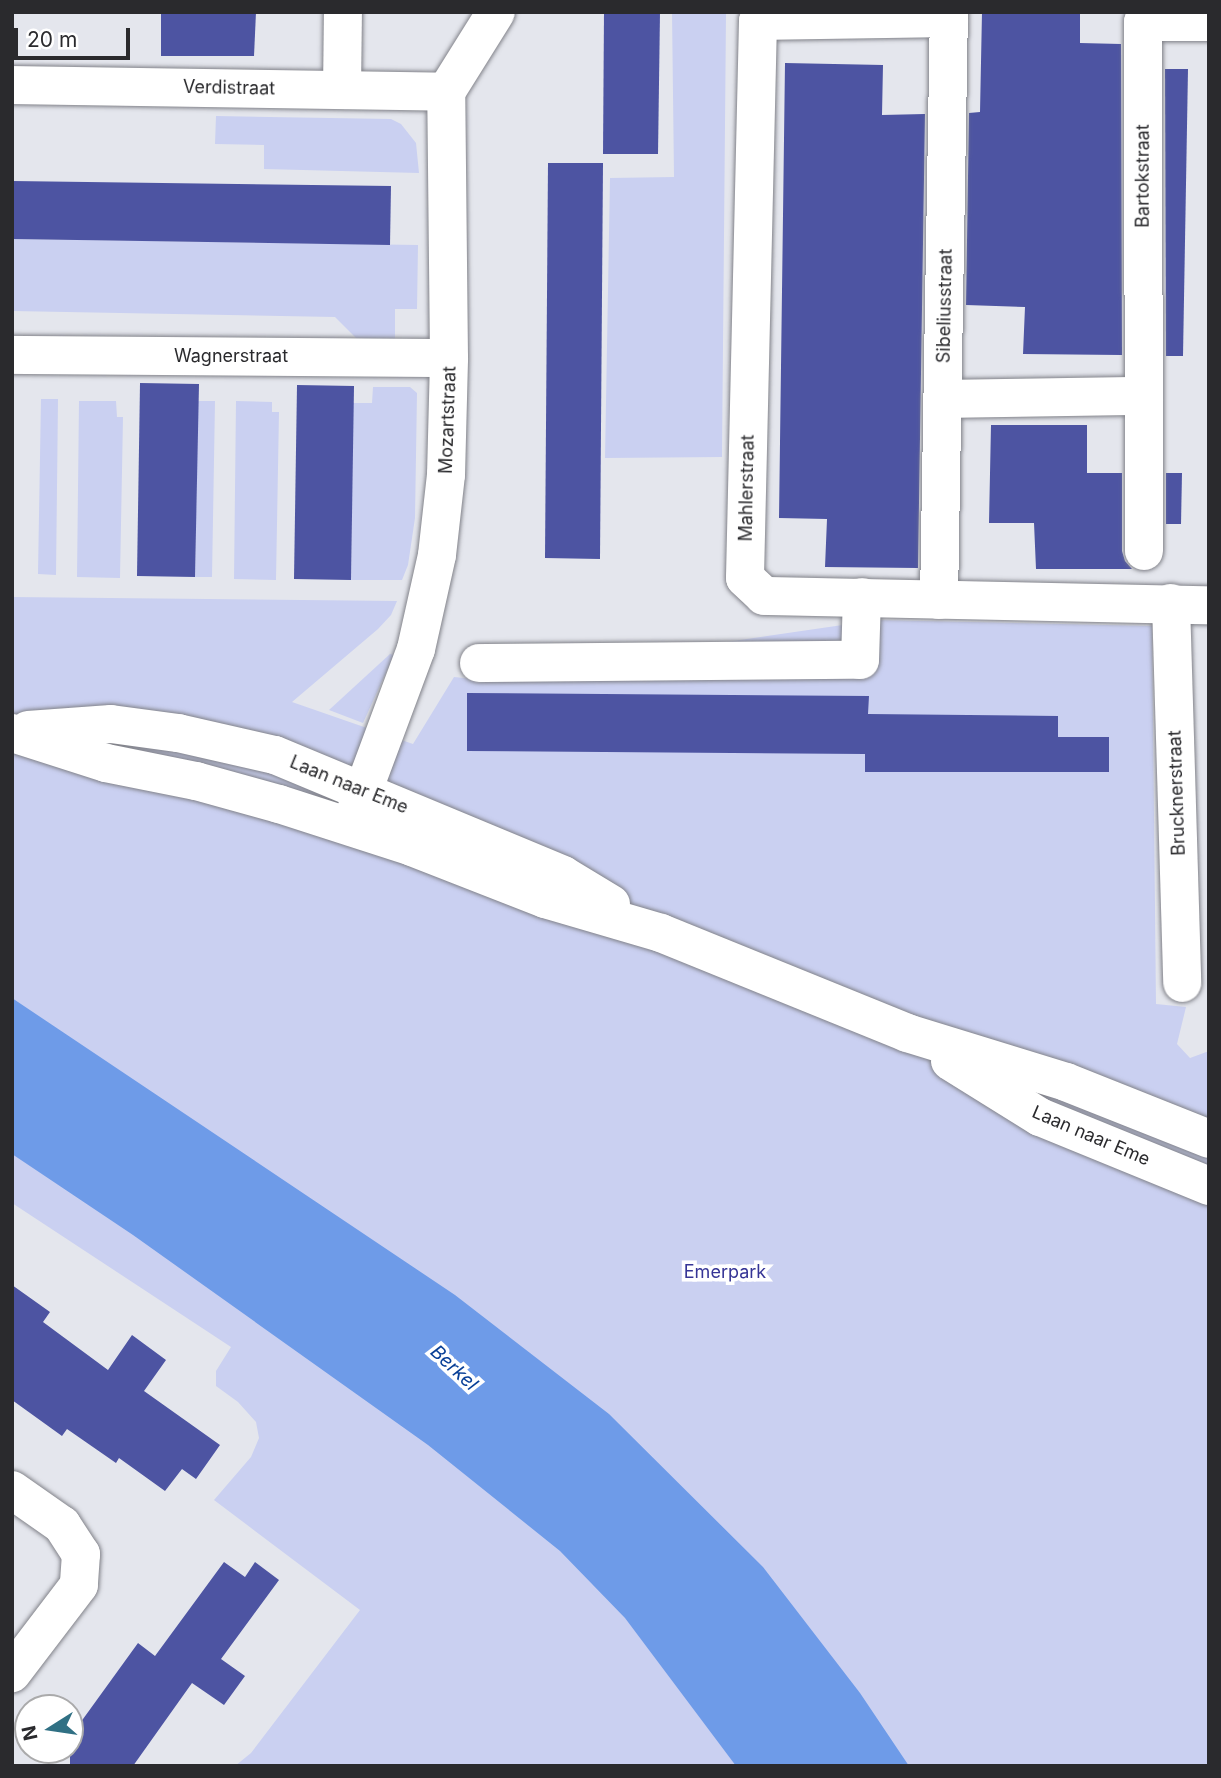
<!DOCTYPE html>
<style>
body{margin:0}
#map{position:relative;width:1221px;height:1778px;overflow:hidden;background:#e4e6ed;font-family:Inter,sans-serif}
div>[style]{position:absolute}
.green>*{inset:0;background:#cad0f1}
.water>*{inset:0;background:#6e9be8}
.building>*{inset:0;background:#4d54a2}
.roads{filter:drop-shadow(0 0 2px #818289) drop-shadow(0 0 2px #818289)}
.minor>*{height:38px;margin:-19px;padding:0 19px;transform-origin:19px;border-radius:19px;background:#fff}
.tertiary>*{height:38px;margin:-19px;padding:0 19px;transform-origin:19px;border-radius:19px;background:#fff}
span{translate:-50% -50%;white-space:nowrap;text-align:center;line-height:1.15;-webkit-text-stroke:7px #fff;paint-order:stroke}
.street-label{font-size:18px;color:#2a2a2d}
.park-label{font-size:18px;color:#363596}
.water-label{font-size:19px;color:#083f97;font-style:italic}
.frame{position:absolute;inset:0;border:14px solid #2a2a2d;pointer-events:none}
.north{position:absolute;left:14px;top:1694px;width:70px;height:70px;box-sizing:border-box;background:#fff;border:2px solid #aaaaab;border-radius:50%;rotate:258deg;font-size:19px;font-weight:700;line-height:28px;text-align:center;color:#2a2a2d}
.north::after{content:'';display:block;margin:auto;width:24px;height:32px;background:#307084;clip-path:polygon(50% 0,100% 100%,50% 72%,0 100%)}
.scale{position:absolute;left:14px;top:28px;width:116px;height:32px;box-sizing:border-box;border:4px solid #2a2a2d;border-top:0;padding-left:9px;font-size:21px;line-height:24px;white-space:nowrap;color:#2a2a2d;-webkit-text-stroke:5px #fff;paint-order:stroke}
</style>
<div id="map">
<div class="green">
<i style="clip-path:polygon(672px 12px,726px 14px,722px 457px,605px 458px,610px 178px,674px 177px)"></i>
<i style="clip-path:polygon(216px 116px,391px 119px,401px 124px,416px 143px,419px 173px,264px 169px,264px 145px,215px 144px)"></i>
<i style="clip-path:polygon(12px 239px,418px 245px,417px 309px,395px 309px,395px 342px,360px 342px,335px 317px,12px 311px)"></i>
<i style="clip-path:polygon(373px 387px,410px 387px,417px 393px,415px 518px,408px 565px,402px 580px,351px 580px,353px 403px,372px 403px)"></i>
<i style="clip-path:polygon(41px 399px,58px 399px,56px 575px,38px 574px)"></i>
<i style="clip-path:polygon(79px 401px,116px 401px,117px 417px,123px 417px,120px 578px,77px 577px)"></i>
<i style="clip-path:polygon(198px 401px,215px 401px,212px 577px,195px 577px)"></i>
<i style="clip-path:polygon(236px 401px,272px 402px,272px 412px,279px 412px,276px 580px,234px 579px)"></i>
<i style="clip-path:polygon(12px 597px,397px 601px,391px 615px,378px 629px,292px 702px,413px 744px,454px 677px,474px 679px,877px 620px,1152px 626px,1156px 1004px,1186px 1007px,1177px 1044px,1190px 1058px,1209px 1051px,1209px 1766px,235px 1766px,251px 1753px,360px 1610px,214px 1500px,251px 1457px,259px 1438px,256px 1422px,238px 1402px,216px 1386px,216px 1371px,231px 1347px,12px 1203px)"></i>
<i style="clip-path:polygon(390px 654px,394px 655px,363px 723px,329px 710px)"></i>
</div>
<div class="water">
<i style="clip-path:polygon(12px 998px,455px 1295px,609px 1414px,763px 1567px,860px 1693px,909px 1766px,736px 1766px,625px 1618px,560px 1551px,428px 1445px,133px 1235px,12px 1154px)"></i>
</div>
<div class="building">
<i style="clip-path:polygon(161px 12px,256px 12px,254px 56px,161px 56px)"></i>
<i style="clip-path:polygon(604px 12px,660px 12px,658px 154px,603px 154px)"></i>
<i style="clip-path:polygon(982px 12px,1080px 12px,1080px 43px,1121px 44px,1122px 355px,1023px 354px,1025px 307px,966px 305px,969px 113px,980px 112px)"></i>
<i style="clip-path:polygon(785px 63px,883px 65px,882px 115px,925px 114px,918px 568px,825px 567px,827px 519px,779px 518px)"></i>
<i style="clip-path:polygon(1165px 69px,1188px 69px,1183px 356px,1166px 356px)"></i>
<i style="clip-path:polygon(548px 163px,603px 163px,600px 559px,545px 558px)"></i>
<i style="clip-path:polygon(12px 181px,391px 186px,390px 245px,12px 239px)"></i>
<i style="clip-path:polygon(140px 383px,199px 384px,195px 577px,137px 576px)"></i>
<i style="clip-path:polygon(297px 385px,354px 386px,351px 580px,294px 579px)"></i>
<i style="clip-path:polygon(991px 425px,1087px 425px,1087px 473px,1122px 473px,1122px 551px,1125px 561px,1132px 569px,1036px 569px,1034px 523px,989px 523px)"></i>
<i style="clip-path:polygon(1166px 473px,1182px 473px,1181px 524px,1166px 524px)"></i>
<i style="clip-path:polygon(467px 693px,869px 696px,868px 714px,1058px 716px,1058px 737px,1109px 737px,1109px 772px,865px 772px,865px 754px,467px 751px)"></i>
<i style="clip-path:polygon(12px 1285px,50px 1312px,43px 1322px,108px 1370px,132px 1335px,166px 1360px,144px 1391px,220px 1445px,196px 1479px,182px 1469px,165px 1491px,119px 1458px,116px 1463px,67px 1429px,62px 1436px,12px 1400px)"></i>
<i style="clip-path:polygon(224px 1562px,245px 1577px,255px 1562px,279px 1580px,221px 1659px,245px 1676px,224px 1705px,192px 1683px,133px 1766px,70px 1766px,70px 1737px,138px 1643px,155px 1656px)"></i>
</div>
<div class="roads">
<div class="minor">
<i style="left:949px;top:18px;width:191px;rotate:179.1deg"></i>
<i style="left:758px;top:21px;width:557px;rotate:91.34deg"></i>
<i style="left:745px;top:578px;width:26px;rotate:43deg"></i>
<i style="left:764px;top:596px;width:445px;rotate:1.2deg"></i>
<i style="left:12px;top:85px;width:434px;rotate:0.9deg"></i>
<i style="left:342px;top:90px;width:78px;rotate:-89.3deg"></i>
<i style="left:12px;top:355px;width:437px;rotate:0.4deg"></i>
<i style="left:944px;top:399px;width:200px;rotate:-0.9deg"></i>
<i style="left:1144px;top:551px;width:529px;rotate:-90.11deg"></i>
<i style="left:1143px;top:22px;width:66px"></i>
<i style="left:939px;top:600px;width:588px;rotate:-89.03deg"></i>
<i style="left:1171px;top:603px;width:380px;rotate:88.3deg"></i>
<i style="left:479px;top:663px;width:381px;rotate:-0.5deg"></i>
<i style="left:860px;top:660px;width:63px;rotate:-88.2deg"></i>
<i style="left:352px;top:821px;width:184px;rotate:-69.6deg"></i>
<i style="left:416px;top:649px;width:96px;rotate:-77.4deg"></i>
<i style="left:437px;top:555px;width:81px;rotate:-83.6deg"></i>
<i style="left:446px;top:475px;width:117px;rotate:-88.5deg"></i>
<i style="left:449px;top:358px;width:266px;rotate:-90.6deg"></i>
<i style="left:446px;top:92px;width:94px;rotate:-58deg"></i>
<i style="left:12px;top:1490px;width:61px;rotate:35deg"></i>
<i style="left:62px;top:1525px;width:35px;rotate:57deg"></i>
<i style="left:81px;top:1554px;width:31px;rotate:94deg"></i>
<i style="left:79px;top:1585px;width:111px;rotate:127.3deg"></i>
</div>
<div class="tertiary">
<i style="left:28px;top:730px;width:83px;rotate:-4.1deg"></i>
<i style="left:111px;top:724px;width:68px;rotate:7.7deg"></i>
<i style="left:178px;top:733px;width:99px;rotate:12.8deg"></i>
<i style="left:275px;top:755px;width:312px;rotate:22.6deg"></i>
<i style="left:563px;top:875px;width:56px;rotate:31.1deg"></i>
<i style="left:12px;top:733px;width:99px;rotate:17.7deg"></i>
<i style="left:106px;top:763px;width:92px;rotate:11.3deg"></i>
<i style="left:196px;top:781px;width:86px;rotate:15.5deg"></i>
<i style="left:279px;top:804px;width:140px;rotate:17.9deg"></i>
<i style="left:412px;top:847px;width:143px;rotate:21.4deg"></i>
<i style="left:545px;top:899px;width:121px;rotate:16.3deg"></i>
<i style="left:661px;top:933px;width:266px;rotate:22.1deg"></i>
<i style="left:907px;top:1033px;width:166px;rotate:17.1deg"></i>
<i style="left:1066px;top:1082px;width:154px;rotate:21.7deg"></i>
<i style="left:950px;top:1061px;width:106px;rotate:31.9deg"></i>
<i style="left:1040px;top:1117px;width:183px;rotate:22.2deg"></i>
</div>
</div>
<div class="street-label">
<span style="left:229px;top:88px;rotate:1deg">Verdistraat</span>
<span style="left:1143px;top:176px;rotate:-90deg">Bartokstraat</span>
<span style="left:945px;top:306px;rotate:-89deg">Sibeliusstraat</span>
<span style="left:231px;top:356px">Wagnerstraat</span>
<span style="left:448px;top:420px;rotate:-88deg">Mozartstraat</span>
<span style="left:747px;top:488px;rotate:-89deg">Mahlerstraat</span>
<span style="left:349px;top:785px;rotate:22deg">Laan naar Eme</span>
<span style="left:1177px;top:793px;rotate:-92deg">Brucknerstraat</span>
<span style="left:1091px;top:1136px;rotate:23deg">Laan naar Eme</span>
</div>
<div class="park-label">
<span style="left:725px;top:1272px">Emerpark</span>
</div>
<div class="water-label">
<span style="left:454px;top:1368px;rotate:43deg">Berkel</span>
</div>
<div class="frame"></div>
<div class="north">N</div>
<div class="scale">20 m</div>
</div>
